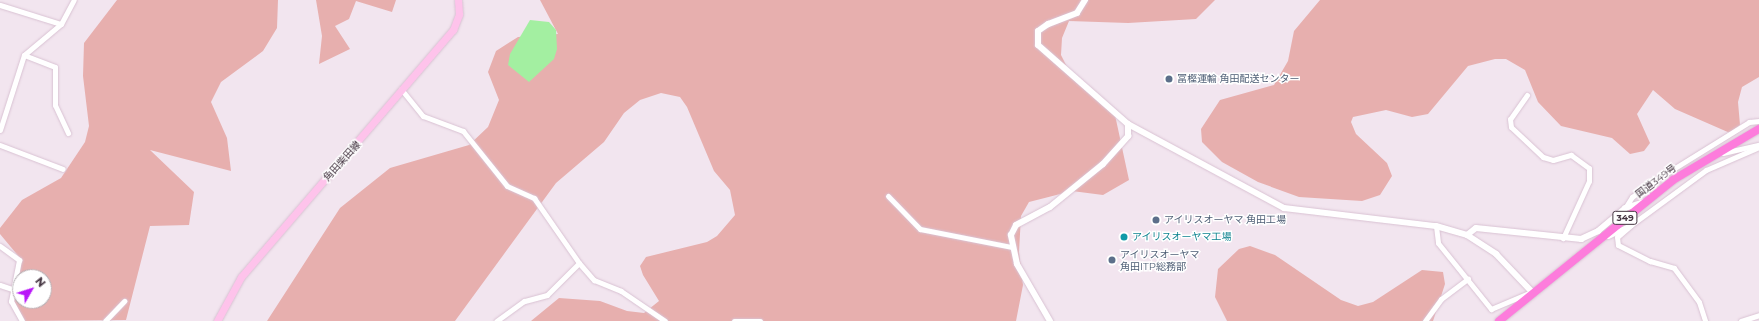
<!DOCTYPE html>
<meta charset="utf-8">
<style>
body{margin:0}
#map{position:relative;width:1759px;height:321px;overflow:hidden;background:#f2e5ef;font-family:Montserrat,"Noto Sans JP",sans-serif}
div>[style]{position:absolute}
.green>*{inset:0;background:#e7afae}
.water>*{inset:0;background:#a3efa1}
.roads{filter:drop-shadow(0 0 1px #d9c2d3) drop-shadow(0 0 1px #d9c2d3)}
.minor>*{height:5px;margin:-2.5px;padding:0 2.5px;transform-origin:2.5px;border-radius:2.5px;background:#fff}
.tertiary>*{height:6px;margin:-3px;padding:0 3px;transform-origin:3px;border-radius:3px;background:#fff}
.secondary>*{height:7px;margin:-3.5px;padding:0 3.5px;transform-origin:3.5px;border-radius:3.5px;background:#fec3eb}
.trunk>*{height:8px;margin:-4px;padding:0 4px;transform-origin:4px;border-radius:4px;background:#fd7cdc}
.dots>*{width:11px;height:11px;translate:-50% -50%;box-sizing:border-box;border:2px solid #fff;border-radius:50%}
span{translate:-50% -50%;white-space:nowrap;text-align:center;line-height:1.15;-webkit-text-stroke:3px #fff;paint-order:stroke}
.shield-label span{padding:1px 3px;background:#fff;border:1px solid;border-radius:3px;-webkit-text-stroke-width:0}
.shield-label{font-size:9px;color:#453542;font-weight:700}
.service-label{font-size:10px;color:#4e5e75}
.left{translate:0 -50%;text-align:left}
.street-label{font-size:10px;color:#453542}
.culture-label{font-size:10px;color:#0d838f}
.north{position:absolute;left:12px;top:269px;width:40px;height:40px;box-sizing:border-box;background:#fff;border:1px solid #b5aeb3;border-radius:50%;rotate:51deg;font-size:11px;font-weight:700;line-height:16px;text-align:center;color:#453542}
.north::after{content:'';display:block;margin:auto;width:14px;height:18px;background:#b916f8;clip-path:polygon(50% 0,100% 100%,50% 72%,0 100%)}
</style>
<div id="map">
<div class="green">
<i style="clip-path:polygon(evenodd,117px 0,278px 0,277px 28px,263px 51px,221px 82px,211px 102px,227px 138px,231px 171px,150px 150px,194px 192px,189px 225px,150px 226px,126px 320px,22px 321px,10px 294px,20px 258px,0 234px,0 228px,22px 200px,61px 178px,85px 142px,89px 126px,83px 76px,84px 43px,117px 0,20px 277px,44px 277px,44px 301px,20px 301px,20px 277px)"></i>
<i style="clip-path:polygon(316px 0,396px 0,392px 12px,356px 1px,349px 19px,335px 26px,350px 49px,319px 64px,322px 36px)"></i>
<i style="clip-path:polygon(540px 0,1215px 0,1196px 19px,1128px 23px,1069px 21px,1062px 38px,1061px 55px,1072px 77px,1115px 115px,1129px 180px,1103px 195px,1072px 191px,1029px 202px,1021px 216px,1019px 252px,1023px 285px,1016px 321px,531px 321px,559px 298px,600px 301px,627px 311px,644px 313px,659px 301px,643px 275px,640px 266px,646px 257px,707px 242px,717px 236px,735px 215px,730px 190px,714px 171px,687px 107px,680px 97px,661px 93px,640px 100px,624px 113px,604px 142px,556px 183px,455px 321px,267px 321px,340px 208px,390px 168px,469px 145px,488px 127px,499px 100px,488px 72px,496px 51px,518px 37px,558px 34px)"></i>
<i style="clip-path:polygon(1320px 0,1759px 0,1759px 77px,1742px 87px,1738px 102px,1740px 125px,1730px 133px,1675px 109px,1653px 90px,1637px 114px,1650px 143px,1644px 151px,1630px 154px,1612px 138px,1561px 126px,1538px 102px,1525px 70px,1506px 59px,1495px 59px,1468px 66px,1428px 114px,1412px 117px,1386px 110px,1353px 117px,1351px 122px,1356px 134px,1387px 163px,1392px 176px,1380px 195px,1362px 201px,1299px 197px,1258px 182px,1222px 162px,1202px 142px,1201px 129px,1220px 100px,1274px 85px,1288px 61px,1294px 31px)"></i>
<i style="clip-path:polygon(1250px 246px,1275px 255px,1341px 300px,1358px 306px,1373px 302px,1422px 270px,1443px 272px,1445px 284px,1433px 321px,1227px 321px,1215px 297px,1218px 269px,1239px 249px)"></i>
</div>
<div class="water">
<i style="clip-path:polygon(530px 20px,549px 22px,556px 30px,557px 49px,554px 59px,529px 82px,508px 65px,510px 54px)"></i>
</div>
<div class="roads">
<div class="minor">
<i style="left:0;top:5px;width:64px;rotate:17.3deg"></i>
<i style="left:24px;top:55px;width:33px;rotate:21deg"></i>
<i style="left:55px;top:67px;width:38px;rotate:90deg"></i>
<i style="left:55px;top:105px;width:31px;rotate:65deg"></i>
<i style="left:401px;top:89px;width:35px;rotate:51deg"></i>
<i style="left:423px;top:116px;width:43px;rotate:20.6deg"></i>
<i style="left:463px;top:131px;width:70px;rotate:51.3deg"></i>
<i style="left:507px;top:186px;width:30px;rotate:24deg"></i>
<i style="left:534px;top:198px;width:79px;rotate:55.3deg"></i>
<i style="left:579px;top:263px;width:45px;rotate:135deg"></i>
<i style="left:547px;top:295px;width:24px;rotate:165deg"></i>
<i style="left:524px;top:301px;width:34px;rotate:144deg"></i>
<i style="left:1527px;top:95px;width:29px;rotate:125deg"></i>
<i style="left:1510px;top:119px;width:8px;rotate:83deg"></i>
<i style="left:1511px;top:127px;width:44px;rotate:43.2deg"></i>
<i style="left:1543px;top:157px;width:10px;rotate:17deg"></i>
<i style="left:1553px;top:160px;width:19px;rotate:-16deg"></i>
<i style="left:1571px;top:155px;width:22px;rotate:36deg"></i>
<i style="left:1589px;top:168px;width:13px;rotate:90deg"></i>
<i style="left:1589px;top:181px;width:63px;rotate:114.5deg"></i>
<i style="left:0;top:130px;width:79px;rotate:-72.3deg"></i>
<i style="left:24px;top:55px;width:48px;rotate:-40deg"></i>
<i style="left:61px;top:24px;width:27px;rotate:-62deg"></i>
<i style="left:0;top:145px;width:67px;rotate:20.9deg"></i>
<i style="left:1723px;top:153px;width:37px;rotate:-13deg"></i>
<i style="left:888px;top:196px;width:46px;rotate:45.9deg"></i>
<i style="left:920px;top:229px;width:94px;rotate:11.1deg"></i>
<i style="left:1625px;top:208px;width:13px;rotate:-58deg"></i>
<i style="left:1632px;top:197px;width:21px;rotate:-37deg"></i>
<i style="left:1649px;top:184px;width:118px;rotate:-31.8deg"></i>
<i style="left:1749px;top:122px;width:10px;rotate:-6deg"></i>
<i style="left:1631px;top:225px;width:93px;rotate:-36.3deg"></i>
<i style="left:1706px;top:170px;width:58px;rotate:-23.5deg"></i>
<i style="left:1436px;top:226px;width:17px;rotate:83deg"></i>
<i style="left:1438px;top:243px;width:85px;rotate:51.2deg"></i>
<i style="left:1491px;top:309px;width:43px;rotate:-23deg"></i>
<i style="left:1608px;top:236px;width:25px;rotate:-26deg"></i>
<i style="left:1631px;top:225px;width:18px;rotate:139deg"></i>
<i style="left:1617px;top:237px;width:8px;rotate:83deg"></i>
<i style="left:1618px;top:245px;width:36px;rotate:27deg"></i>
<i style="left:1650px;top:261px;width:25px;rotate:16deg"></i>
<i style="left:1674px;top:268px;width:42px;rotate:53.7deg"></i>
<i style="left:1699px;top:302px;width:20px;rotate:72deg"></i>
<i style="left:0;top:246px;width:24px;rotate:36deg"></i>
<i style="left:19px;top:260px;width:42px;rotate:101deg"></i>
<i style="left:11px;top:301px;width:23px;rotate:61deg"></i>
<i style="left:579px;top:263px;width:23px;rotate:49deg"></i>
<i style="left:594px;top:280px;width:29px;rotate:22deg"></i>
<i style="left:621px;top:291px;width:53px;rotate:34.3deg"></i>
<i style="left:0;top:285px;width:13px;rotate:18deg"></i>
<i style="left:105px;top:321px;width:28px;rotate:-46deg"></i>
<i style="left:734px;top:321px;width:26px"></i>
<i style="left:1425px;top:321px;width:27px;rotate:-54deg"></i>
<i style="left:1441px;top:299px;width:34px;rotate:-37deg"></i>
<i style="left:1741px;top:321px;width:19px;rotate:-18deg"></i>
</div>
<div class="tertiary">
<i style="left:1085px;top:0;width:15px;rotate:122deg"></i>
<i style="left:1077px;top:13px;width:31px;rotate:159deg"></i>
<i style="left:1048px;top:24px;width:12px;rotate:145deg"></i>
<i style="left:1038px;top:31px;width:14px;rotate:90deg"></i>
<i style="left:1038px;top:45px;width:120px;rotate:41.3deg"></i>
<i style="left:1128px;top:124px;width:177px;rotate:28.3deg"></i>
<i style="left:1284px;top:208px;width:153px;rotate:6.8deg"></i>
<i style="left:1436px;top:226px;width:32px;rotate:16deg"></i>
<i style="left:1467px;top:235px;width:35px;rotate:33deg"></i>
<i style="left:1496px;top:254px;width:54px;rotate:46.5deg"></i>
<i style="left:1467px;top:235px;width:11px;rotate:-38deg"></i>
<i style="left:1476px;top:228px;width:106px;rotate:6deg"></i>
<i style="left:1581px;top:239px;width:19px;rotate:-25deg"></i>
<i style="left:1598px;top:231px;width:35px;rotate:-40deg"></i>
<i style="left:1625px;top:208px;width:21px;rotate:-17deg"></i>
<i style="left:1050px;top:321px;width:66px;rotate:-120.1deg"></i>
<i style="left:1017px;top:264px;width:30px;rotate:-102deg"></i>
<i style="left:1011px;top:235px;width:11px;rotate:-63deg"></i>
<i style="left:1016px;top:225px;width:38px;rotate:-28deg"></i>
<i style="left:1050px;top:207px;width:68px;rotate:-39.1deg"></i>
<i style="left:1103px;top:164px;width:38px;rotate:-48deg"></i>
<i style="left:1128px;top:136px;width:12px;rotate:-90deg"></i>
</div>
<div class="secondary">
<i style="left:217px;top:321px;width:50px;rotate:-61.4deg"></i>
<i style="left:241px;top:277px;width:326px;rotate:-49.4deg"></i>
<i style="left:453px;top:30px;width:17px;rotate:-69deg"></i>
<i style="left:459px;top:14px;width:14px;rotate:-94deg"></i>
</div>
<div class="trunk">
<i style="left:1499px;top:321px;width:224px;rotate:-39deg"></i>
<i style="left:1673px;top:180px;width:100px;rotate:-30.7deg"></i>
</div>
</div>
<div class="dots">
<i style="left:1169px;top:79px;background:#5c6f8a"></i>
<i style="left:1156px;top:220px;background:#5c6f8a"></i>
<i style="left:1124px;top:237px;background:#0f9aa8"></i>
<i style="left:1112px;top:260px;background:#5c6f8a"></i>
</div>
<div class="shield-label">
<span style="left:1625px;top:218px">349</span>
</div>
<div class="service-label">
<span class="left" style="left:1177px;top:79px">冨樫運輸 角田配送センター</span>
<span class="left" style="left:1164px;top:220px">アイリスオーヤマ 角田工場</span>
<span class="left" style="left:1120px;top:260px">アイリスオーヤマ<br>角田ITP総務部</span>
</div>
<div class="street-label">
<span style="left:342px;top:161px;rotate:-48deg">角田柴田線</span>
<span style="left:1656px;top:181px;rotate:-37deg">国道349号</span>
</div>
<div class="culture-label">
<span class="left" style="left:1132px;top:237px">アイリスオーヤマ工場</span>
</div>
<div class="north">N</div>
</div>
